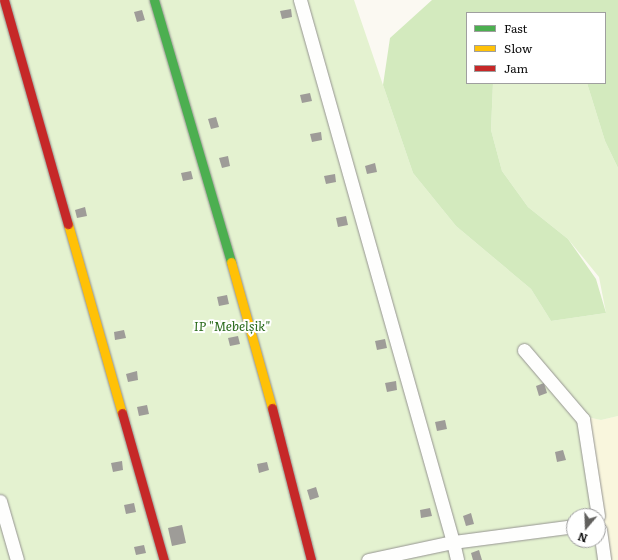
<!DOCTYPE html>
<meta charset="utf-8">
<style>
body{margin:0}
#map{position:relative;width:618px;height:560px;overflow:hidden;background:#fbf9f2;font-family:Literata,serif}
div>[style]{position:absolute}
.farmland>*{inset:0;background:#f9f6dd}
.green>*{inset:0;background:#e4f2d0}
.forest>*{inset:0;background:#d3eabe}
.building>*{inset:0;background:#9e9c98}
.roads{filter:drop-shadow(0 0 1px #959491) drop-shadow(0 0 1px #959491)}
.street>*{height:13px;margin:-6.5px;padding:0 6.5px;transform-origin:6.5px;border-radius:6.5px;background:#fefefd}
.fast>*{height:9px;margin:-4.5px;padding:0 4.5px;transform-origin:4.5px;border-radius:4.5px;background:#4caf50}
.slow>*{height:9px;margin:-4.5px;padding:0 4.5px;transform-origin:4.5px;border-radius:4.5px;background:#ffc107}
.jam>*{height:9px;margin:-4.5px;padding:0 4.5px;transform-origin:4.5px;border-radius:4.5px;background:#c62828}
span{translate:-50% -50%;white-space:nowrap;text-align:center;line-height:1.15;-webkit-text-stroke:4px #fff;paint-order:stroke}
.park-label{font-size:13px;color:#296a1a;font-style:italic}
.legend{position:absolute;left:466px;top:12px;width:140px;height:72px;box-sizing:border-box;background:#fff;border:1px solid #9f9f9f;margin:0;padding:5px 7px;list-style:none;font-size:12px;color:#0e0e0e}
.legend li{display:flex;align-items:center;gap:8px;height:20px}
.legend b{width:20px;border:1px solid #9f9f9f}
.north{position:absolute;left:566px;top:508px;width:40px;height:40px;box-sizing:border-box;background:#fff;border:1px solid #9f9f9f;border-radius:50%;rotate:199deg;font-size:11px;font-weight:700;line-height:16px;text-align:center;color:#0e0e0e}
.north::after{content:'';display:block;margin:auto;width:14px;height:18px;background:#61605e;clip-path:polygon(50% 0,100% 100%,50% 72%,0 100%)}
</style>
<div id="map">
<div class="farmland">
<i style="clip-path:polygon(618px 416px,618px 560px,610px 560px,587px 417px,601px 420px)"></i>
</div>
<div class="green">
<i style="clip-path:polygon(evenodd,0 0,354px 0,413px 173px,456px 226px,531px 289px,551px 321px,606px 313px,599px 277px,568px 239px,528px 207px,502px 171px,491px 130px,493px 83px,587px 83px,605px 141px,618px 168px,618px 416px,601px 420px,587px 417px,610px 560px,0 560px,0 0,574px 516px,598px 516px,598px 540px,574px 540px,574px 516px)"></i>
</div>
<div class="forest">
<i style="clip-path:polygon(432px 0,618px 0,618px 168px,605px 141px,587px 83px,605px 83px,605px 13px,467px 13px,467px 83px,493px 83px,491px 130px,502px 171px,528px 207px,568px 239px,596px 279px,606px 313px,551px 321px,531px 289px,456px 226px,413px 173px,383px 85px,390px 38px)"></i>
</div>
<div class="building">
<i style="clip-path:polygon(291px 9px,292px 17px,282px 19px,280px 11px)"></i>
<i style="clip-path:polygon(142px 10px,145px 20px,137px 22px,134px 12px)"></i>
<i style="clip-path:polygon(310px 93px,312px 101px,302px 103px,300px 95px)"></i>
<i style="clip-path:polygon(216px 117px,219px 127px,211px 129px,208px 119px)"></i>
<i style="clip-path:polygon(321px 132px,322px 140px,312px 142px,310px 134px)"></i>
<i style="clip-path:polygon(228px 156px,230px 166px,222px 168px,219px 158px)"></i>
<i style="clip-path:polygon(375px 163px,377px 172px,367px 174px,365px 166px)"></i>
<i style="clip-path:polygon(191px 171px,193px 179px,183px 181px,181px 173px)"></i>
<i style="clip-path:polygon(335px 174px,336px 182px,326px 184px,324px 176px)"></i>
<i style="clip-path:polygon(85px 207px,87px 216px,77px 218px,75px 210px)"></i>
<i style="clip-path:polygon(346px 216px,348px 225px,338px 227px,336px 218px)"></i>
<i style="clip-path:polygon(227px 295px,229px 304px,219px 306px,217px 297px)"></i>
<i style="clip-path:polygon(124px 330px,126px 338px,115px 340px,114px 332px)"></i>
<i style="clip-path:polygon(238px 336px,240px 344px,230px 346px,228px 338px)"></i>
<i style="clip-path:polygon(385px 339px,387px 348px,377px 350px,375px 341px)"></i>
<i style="clip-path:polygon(137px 371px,138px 380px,128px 382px,126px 374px)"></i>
<i style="clip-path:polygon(396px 381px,397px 390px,387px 392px,385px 383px)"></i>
<i style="clip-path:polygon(544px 383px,547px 393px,539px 396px,536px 386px)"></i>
<i style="clip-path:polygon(147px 405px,149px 414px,139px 416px,137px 407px)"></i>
<i style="clip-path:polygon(445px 420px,447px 429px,437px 431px,435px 422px)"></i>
<i style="clip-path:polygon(563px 450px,566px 460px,557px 462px,555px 452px)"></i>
<i style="clip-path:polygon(122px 461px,123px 470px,113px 472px,111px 463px)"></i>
<i style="clip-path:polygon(267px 462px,269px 470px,259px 473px,257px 464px)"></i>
<i style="clip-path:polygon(316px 487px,319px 497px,310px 500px,307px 490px)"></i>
<i style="clip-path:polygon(134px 503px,136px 512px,126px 514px,124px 505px)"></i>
<i style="clip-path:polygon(430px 508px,432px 516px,421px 518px,420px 510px)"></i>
<i style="clip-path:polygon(471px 513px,474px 524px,466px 526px,463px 516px)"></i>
<i style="clip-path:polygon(182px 525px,186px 543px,172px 546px,168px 528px)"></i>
<i style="clip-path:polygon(144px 545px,146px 553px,136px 555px,134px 547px)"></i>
<i style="clip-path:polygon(479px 550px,482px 560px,473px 560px,471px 553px)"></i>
</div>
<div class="roads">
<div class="street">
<i style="left:300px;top:0;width:563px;rotate:74.24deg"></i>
<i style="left:453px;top:542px;width:18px;rotate:77deg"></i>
<i style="left:524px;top:350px;width:91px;rotate:49.5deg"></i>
<i style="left:583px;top:419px;width:98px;rotate:81.2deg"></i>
<i style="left:0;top:501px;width:61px;rotate:73.9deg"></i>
<i style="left:598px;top:529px;width:2px;rotate:27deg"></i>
<i style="left:600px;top:530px;width:30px;rotate:82deg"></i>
<i style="left:368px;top:560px;width:87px;rotate:-12deg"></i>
<i style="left:453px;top:542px;width:122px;rotate:-7.5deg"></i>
</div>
<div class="fast">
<i style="left:154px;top:0;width:273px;rotate:73.6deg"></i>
</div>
<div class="slow">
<i style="left:68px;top:224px;width:197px;rotate:74.1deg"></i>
<i style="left:231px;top:262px;width:152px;rotate:74.3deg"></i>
</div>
<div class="jam">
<i style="left:4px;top:0;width:233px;rotate:74.1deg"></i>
<i style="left:272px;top:408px;width:157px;rotate:75.6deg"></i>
<i style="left:122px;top:413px;width:153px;rotate:74.1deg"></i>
</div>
</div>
<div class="park-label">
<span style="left:232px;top:326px">IP "Mebelșik"</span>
</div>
<ul class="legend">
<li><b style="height:5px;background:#4caf50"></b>Fast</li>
<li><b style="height:5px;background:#ffc107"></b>Slow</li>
<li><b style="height:5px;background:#c62828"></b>Jam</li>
</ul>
<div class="north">N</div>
</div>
